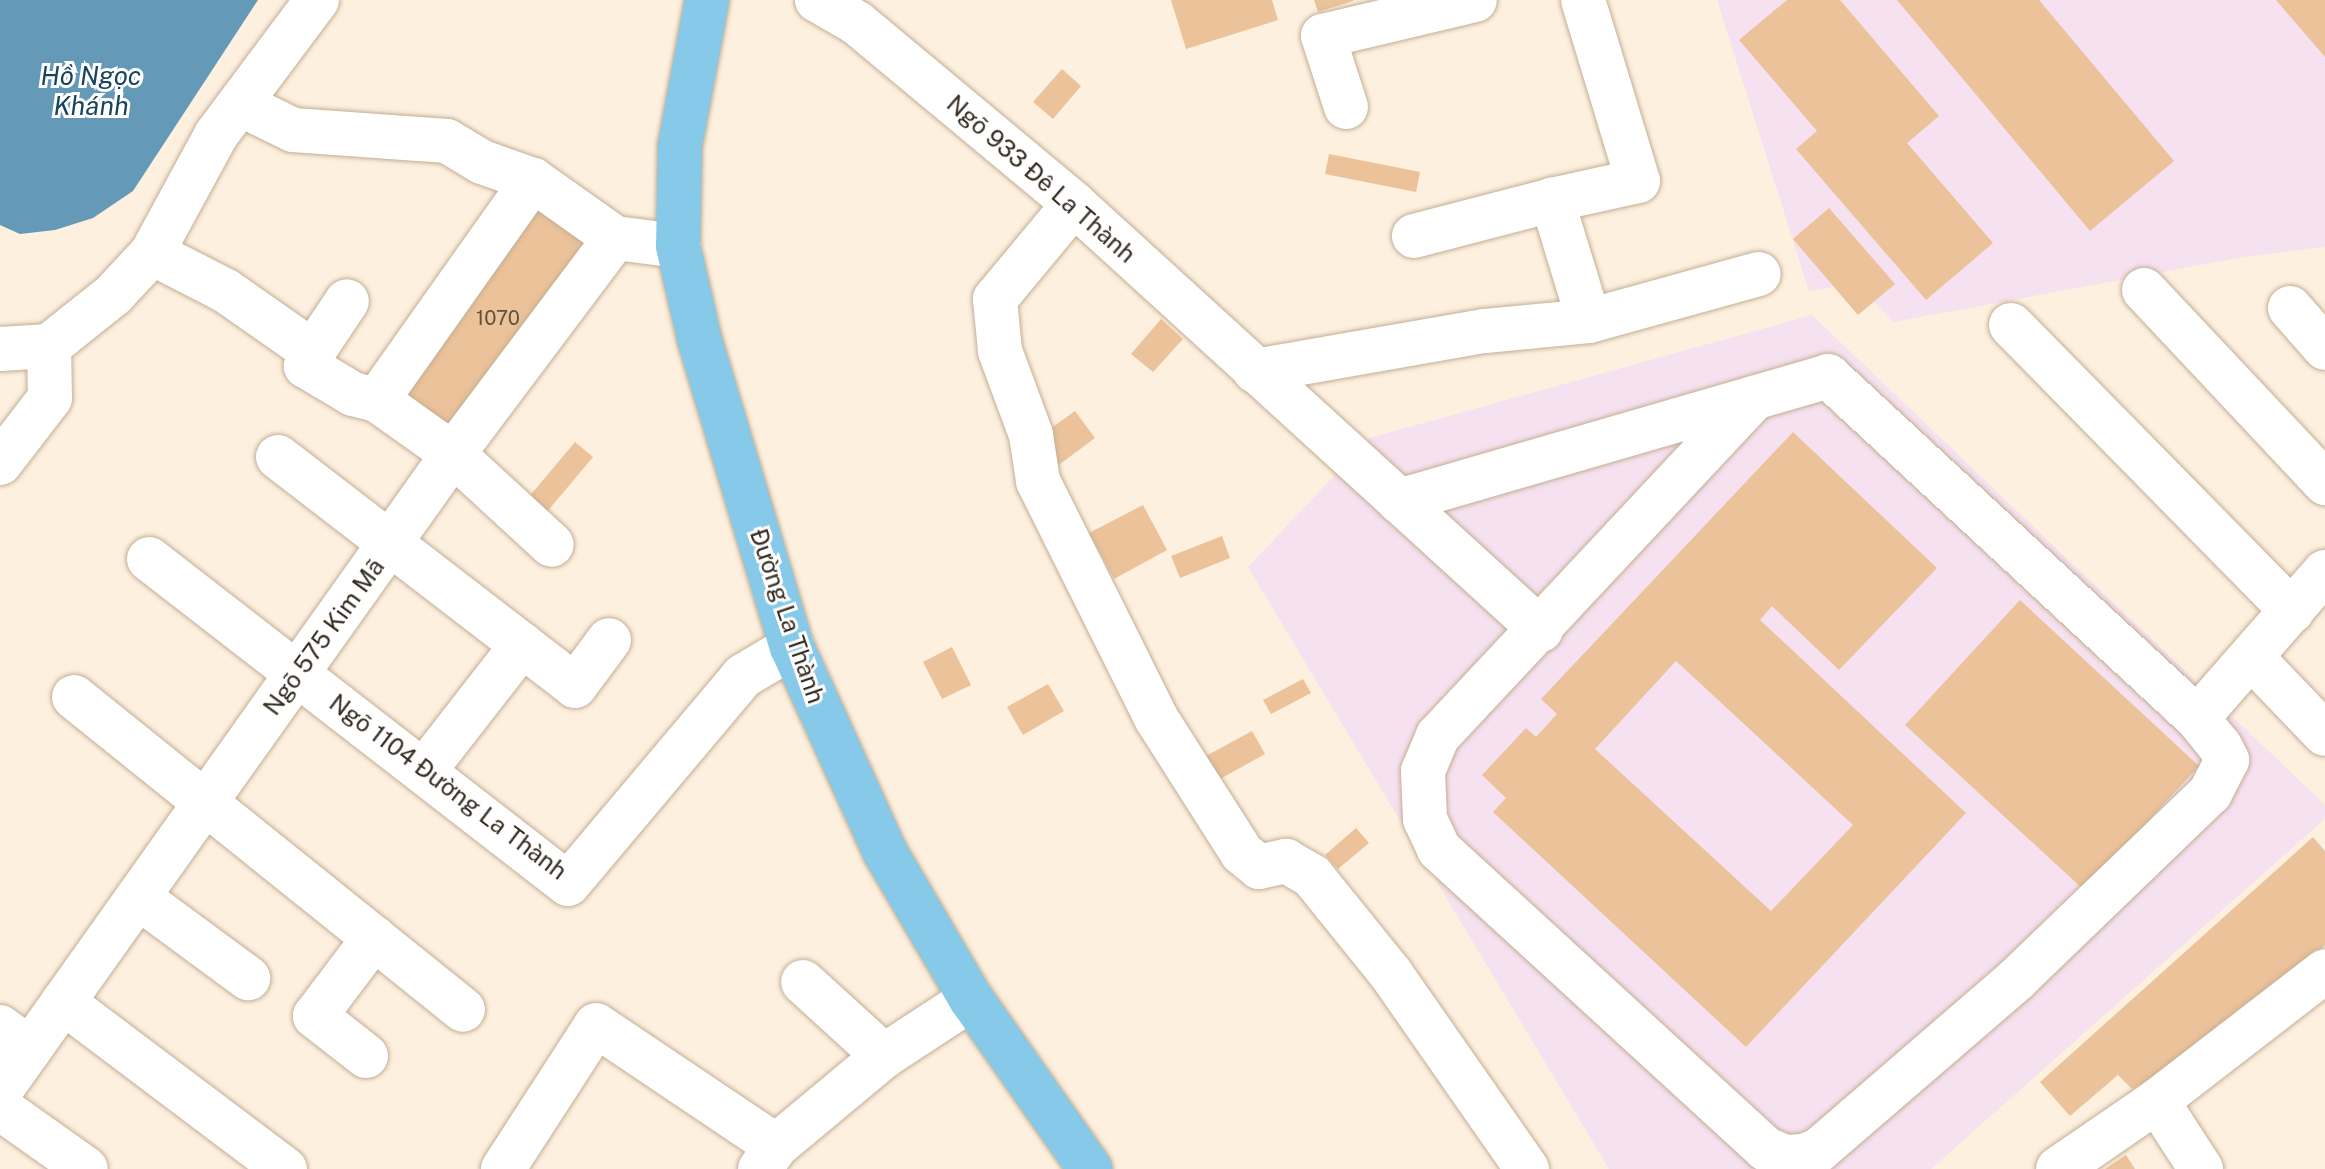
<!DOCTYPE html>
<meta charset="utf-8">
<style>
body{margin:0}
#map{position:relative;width:2325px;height:1169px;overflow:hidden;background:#fdf0df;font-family:"Public Sans",sans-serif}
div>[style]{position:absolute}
.medical>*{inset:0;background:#f6e1f0}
.water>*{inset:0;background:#649ab7}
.building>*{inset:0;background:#ebc29a}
.roads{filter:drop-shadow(0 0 2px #c3ae93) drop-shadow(0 0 2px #c3ae93)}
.minor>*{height:44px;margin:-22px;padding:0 22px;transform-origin:22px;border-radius:22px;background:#fff}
.major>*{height:44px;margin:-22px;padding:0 22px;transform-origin:22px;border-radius:22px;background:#86c9e9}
span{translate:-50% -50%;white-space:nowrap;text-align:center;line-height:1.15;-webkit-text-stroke:6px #fff;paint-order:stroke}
.number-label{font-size:20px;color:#61513e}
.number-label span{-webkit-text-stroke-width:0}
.street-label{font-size:24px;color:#332b20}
.water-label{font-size:26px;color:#17445a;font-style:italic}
</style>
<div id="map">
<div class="medical">
<i style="clip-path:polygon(1717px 0,2325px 0,2325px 247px,2243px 257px,1894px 322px,1874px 302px,1858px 315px,1834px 287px,1809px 291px)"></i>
<i style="clip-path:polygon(1812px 315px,2325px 805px,2325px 819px,1931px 1169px,1609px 1169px,1248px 567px,1370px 438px)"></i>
</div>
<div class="water">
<i style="clip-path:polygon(0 0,258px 0,133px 191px,93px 218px,55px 230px,20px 234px,0 225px)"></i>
</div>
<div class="building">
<i style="clip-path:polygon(1171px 0,1272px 0,1278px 20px,1186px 49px)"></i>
<i style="clip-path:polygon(1314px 0,1353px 0,1353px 1px,1318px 12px)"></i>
<i style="clip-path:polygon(1787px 0,1840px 0,1939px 116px,1907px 143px,1993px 243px,1926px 300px,1796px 149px,1817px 131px,1739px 40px)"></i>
<i style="clip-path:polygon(1897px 0,2039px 0,2174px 161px,2090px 231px)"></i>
<i style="clip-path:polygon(2276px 0,2325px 0,2325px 57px,2282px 7px)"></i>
<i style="clip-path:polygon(1062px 69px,1081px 86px,1053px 119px,1033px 102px)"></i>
<i style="clip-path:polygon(1329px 154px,1420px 172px,1416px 192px,1325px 174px)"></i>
<i style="clip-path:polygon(532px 197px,597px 244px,447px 430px,409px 403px,410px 391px)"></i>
<i style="clip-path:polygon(1829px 208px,1895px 284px,1858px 315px,1793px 239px)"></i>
<i style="clip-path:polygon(1161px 319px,1183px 339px,1153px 372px,1131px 354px)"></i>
<i style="clip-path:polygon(1075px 411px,1095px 438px,1056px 467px,1036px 439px)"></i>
<i style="clip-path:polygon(evenodd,1793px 432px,1937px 568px,1839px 670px,1772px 606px,1760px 620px,1966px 813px,1746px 1047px,1493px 812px,1506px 798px,1482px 775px,1526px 728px,1536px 737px,1557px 714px,1541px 699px,1793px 432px,1676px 661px,1853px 825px,1771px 911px,1595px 749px,1676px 661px)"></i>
<i style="clip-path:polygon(575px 442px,593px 457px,546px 513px,528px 498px)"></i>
<i style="clip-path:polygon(1143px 505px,1167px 550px,1114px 579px,1089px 533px)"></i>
<i style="clip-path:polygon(1222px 536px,1230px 558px,1180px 578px,1171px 556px)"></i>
<i style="clip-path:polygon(2020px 600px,2199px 766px,2084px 890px,1905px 725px)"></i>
<i style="clip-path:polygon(952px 647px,971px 685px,942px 699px,923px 662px)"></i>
<i style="clip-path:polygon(1303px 679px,1311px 693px,1271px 714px,1263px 700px)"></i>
<i style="clip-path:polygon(1048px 684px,1064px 711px,1023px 735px,1007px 707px)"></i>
<i style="clip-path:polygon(1252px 731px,1265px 754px,1220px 779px,1206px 756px)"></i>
<i style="clip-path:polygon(1356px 828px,1369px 843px,1338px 869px,1325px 855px)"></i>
<i style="clip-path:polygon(2313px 837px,2325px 851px,2325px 945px,2217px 1040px,2132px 1089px,2118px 1075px,2070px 1116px,2040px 1082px)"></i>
<i style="clip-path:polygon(2126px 1155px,2135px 1169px,2105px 1169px)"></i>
</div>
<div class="roads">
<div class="minor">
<i style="left:817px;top:0;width:46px;rotate:29.9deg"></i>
<i style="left:857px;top:23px;width:283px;rotate:39.8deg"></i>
<i style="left:1074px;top:204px;width:632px;rotate:42.37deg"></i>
<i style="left:240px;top:104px;width:59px;rotate:26.1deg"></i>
<i style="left:293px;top:130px;width:154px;rotate:4.1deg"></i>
<i style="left:447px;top:141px;width:41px;rotate:31deg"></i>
<i style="left:482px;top:162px;width:54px;rotate:19.4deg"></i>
<i style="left:533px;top:180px;width:100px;rotate:35.3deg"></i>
<i style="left:1346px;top:107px;width:75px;rotate:-107.9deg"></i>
<i style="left:1323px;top:36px;width:156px;rotate:-13.3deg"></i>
<i style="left:1074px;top:204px;width:124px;rotate:129.7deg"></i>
<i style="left:995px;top:299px;width:52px;rotate:84.5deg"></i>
<i style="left:1000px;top:351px;width:90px;rotate:69.7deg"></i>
<i style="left:1031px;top:435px;width:47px;rotate:81.3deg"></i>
<i style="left:1038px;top:481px;width:265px;rotate:63.5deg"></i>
<i style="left:1156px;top:718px;width:160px;rotate:57.5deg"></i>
<i style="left:1242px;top:853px;width:22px;rotate:39deg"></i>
<i style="left:1259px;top:867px;width:28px;rotate:-13deg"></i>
<i style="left:1286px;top:861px;width:30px;rotate:30deg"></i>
<i style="left:1312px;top:876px;width:126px;rotate:51.1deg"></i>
<i style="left:1391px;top:974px;width:238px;rotate:55.1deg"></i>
<i style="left:1414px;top:236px;width:143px;rotate:-14.6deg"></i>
<i style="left:152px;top:253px;width:83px;rotate:27.2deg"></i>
<i style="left:226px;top:291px;width:106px;rotate:35deg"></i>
<i style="left:313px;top:352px;width:16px;rotate:117deg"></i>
<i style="left:306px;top:366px;width:55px;rotate:30.8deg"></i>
<i style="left:353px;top:394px;width:25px;rotate:14deg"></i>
<i style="left:377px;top:400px;width:93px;rotate:35.4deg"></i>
<i style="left:453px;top:454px;width:134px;rotate:42.6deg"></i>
<i style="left:2144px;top:290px;width:265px;rotate:46.8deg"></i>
<i style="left:2290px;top:308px;width:53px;rotate:48.8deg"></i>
<i style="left:1589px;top:321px;width:176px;rotate:-15.5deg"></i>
<i style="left:2011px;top:325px;width:401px;rotate:45.5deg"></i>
<i style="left:0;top:349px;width:49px;rotate:-3.5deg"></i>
<i style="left:49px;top:346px;width:82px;rotate:-38.6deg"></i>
<i style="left:113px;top:295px;width:57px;rotate:-47.1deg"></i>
<i style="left:152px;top:253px;width:134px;rotate:-61.5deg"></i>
<i style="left:216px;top:135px;width:169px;rotate:-53.2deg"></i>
<i style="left:313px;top:352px;width:61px;rotate:-56.3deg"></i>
<i style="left:1255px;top:371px;width:233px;rotate:-9.9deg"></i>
<i style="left:1485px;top:331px;width:104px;rotate:-5.5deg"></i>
<i style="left:1589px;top:321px;width:127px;rotate:-107deg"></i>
<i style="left:1552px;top:200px;width:88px;rotate:-12.5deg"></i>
<i style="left:1638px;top:181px;width:189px;rotate:-106.9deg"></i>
<i style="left:377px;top:400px;width:270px;rotate:-54.7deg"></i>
<i style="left:278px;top:457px;width:375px;rotate:37.6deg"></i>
<i style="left:575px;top:686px;width:57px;rotate:-53.5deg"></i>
<i style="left:0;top:463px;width:82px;rotate:-52.4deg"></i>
<i style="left:50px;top:398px;width:52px;rotate:-91.1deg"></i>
<i style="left:1399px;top:501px;width:447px;rotate:-16.2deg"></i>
<i style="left:1828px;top:376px;width:503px;rotate:42.83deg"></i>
<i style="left:2197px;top:718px;width:36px;rotate:51deg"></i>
<i style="left:2220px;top:746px;width:16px;rotate:63deg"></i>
<i style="left:2227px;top:760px;width:37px;rotate:117deg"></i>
<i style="left:2210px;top:793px;width:268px;rotate:136.1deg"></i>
<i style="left:2017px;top:979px;width:262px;rotate:139.2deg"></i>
<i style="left:1819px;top:1150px;width:16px;rotate:158deg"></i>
<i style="left:1804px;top:1156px;width:19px;rotate:177deg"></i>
<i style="left:1785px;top:1157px;width:21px;rotate:-157deg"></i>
<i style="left:1766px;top:1149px;width:444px;rotate:-137.5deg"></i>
<i style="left:1439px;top:849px;width:33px;rotate:-115deg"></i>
<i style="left:1425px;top:819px;width:48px;rotate:-92.4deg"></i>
<i style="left:1423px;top:771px;width:38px;rotate:-67deg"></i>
<i style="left:1438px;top:736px;width:463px;rotate:-46.9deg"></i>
<i style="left:149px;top:559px;width:530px;rotate:37.8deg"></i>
<i style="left:568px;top:884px;width:272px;rotate:-49.9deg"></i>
<i style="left:743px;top:676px;width:57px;rotate:-30.6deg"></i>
<i style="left:2252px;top:658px;width:105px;rotate:46.2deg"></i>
<i style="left:74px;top:697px;width:499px;rotate:38.8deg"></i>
<i style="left:2197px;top:718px;width:194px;rotate:-48.8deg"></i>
<i style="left:424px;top:771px;width:160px;rotate:-52.1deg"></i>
<i style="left:138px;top:897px;width:137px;rotate:36.4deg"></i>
<i style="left:803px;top:982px;width:110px;rotate:42.4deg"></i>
<i style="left:63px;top:1002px;width:278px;rotate:37deg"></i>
<i style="left:0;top:1027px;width:37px;rotate:36deg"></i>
<i style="left:366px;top:1056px;width:65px;rotate:-141.9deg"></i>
<i style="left:315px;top:1016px;width:98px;rotate:-52.9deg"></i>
<i style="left:0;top:1091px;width:782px;rotate:-54.58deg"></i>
<i style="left:453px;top:454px;width:270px;rotate:-53.1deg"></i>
<i style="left:615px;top:238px;width:64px;rotate:7.2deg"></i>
<i style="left:2157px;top:1101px;width:81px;rotate:57.1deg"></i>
<i style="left:0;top:1108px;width:105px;rotate:35.3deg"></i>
<i style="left:503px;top:1169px;width:171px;rotate:-57.1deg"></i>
<i style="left:596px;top:1025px;width:217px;rotate:33.9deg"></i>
<i style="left:760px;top:1169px;width:28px;rotate:-55deg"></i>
<i style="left:776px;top:1146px;width:141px;rotate:-39.8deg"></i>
<i style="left:884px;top:1056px;width:104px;rotate:-33.2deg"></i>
<i style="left:2058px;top:1169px;width:120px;rotate:-34.5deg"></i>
<i style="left:2157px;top:1101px;width:212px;rotate:-37.7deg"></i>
</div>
<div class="major">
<i style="left:707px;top:0;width:147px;rotate:100.5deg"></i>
<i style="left:680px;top:145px;width:101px;rotate:91.1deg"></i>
<i style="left:678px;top:246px;width:98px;rotate:77deg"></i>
<i style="left:700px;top:341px;width:320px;rotate:73.3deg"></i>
<i style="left:792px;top:647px;width:225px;rotate:65.6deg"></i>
<i style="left:885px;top:852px;width:170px;rotate:59.7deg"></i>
<i style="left:971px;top:999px;width:208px;rotate:55deg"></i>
</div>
</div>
<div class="number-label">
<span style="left:498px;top:318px">1070</span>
</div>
<div class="street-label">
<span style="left:1041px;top:179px;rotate:41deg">Ngõ 933 Đê La Thành</span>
<span style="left:787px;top:616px;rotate:71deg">Đường La Thành</span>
<span style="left:324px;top:637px;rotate:-54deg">Ngõ 575 Kim Mã</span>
<span style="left:448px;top:787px;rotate:37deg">Ngõ 1104 Đường La Thành</span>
</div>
<div class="water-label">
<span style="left:91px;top:91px">Hồ Ngọc<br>Khánh</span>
</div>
</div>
